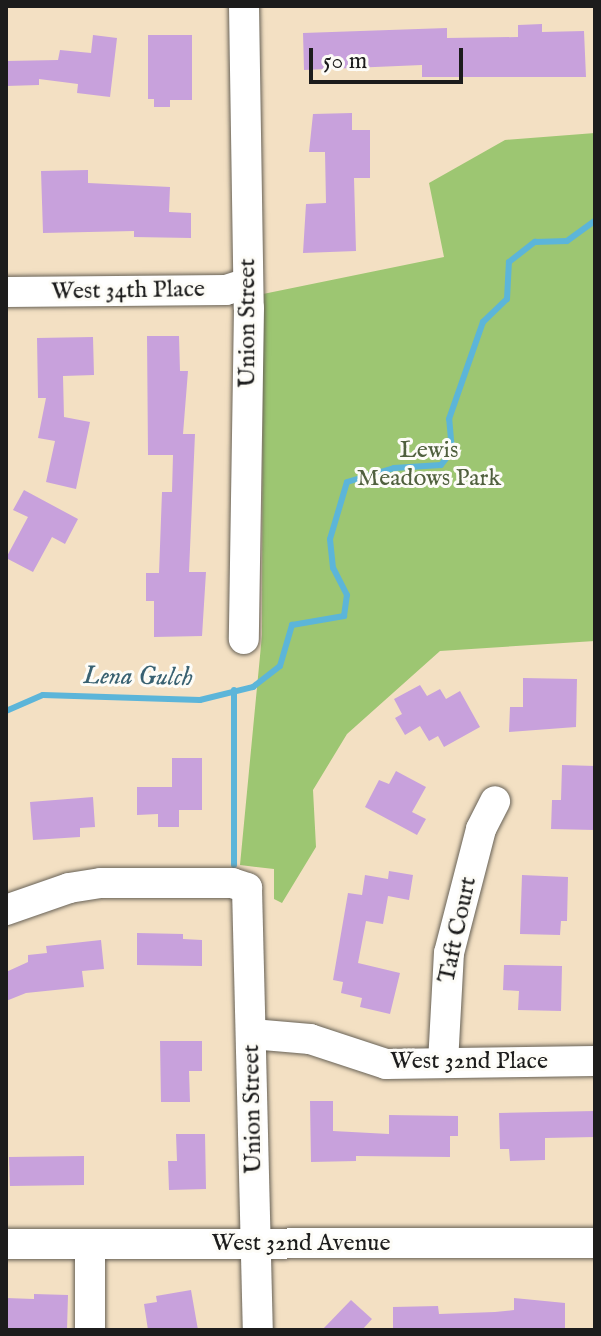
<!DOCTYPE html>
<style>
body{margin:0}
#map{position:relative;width:601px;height:1336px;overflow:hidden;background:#f3e0c3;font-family:"IM FELL English",serif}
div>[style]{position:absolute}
.green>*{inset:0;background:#9dc672}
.stream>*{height:6px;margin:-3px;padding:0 3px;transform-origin:3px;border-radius:3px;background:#5cb5d9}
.building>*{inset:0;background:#c8a1dc}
.roads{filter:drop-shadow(0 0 2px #676156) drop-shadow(0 0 2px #676156)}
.minor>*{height:30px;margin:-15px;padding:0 15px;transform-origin:15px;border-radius:15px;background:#fff}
span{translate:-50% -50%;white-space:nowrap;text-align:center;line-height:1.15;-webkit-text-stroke:6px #fdfcf7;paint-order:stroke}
.street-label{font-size:24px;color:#1c1c1c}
.park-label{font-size:24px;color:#50603e}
.water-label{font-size:26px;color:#396171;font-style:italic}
.frame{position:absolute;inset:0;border:8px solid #1c1c1c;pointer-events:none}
.scale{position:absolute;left:309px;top:48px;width:154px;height:36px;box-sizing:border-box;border:4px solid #1c1c1c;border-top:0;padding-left:10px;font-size:24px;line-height:28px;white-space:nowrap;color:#1c1c1c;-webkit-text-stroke:6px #fdfcf7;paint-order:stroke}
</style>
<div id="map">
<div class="green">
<i style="clip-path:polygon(595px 133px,595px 641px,440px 651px,347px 734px,313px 790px,316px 847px,282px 903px,274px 899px,274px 869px,240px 865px,262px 635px,263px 294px,444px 257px,429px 183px,505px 140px)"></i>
</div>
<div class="stream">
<i style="left:234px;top:690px;width:175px;rotate:90deg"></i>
<i style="left:6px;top:711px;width:40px;rotate:-23.4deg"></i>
<i style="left:43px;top:695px;width:157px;rotate:1.8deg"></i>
<i style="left:200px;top:700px;width:55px;rotate:-13.8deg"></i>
<i style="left:253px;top:687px;width:34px;rotate:-38deg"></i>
<i style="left:280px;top:666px;width:43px;rotate:-73.7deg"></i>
<i style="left:292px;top:625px;width:53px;rotate:-9.8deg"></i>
<i style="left:344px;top:616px;width:21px;rotate:-82deg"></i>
<i style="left:347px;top:595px;width:30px;rotate:-117deg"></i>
<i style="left:333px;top:568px;width:29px;rotate:-96deg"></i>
<i style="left:330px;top:539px;width:59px;rotate:-73.4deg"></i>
<i style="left:347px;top:482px;width:49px;rotate:-16.6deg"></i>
<i style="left:394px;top:468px;width:47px;rotate:-3.7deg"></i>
<i style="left:441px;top:465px;width:18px;rotate:-52deg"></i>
<i style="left:452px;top:451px;width:32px;rotate:-95deg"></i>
<i style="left:449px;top:419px;width:103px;rotate:-70.7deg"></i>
<i style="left:483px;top:322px;width:33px;rotate:-44deg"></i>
<i style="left:507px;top:299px;width:37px;rotate:-87deg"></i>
<i style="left:509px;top:262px;width:33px;rotate:-38deg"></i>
<i style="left:535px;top:242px;width:32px;rotate:-2deg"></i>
<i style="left:567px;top:241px;width:34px;rotate:-36deg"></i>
</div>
<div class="building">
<i style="clip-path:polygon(542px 24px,542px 32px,584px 31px,586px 77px,422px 77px,422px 65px,304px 70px,303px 33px,447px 28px,447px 38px,518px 37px,518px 25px)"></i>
<i style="clip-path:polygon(93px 35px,117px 38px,110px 97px,77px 93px,78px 84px,39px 79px,39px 85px,6px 86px,6px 61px,58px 60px,60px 50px,91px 53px)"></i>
<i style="clip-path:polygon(148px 35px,192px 35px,192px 100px,170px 100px,170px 107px,154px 107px,154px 99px,148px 99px)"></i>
<i style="clip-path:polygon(352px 113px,352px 130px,370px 130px,370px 178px,354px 178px,356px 251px,303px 253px,306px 204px,326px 203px,325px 152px,309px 152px,313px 114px)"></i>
<i style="clip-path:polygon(88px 170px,88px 183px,170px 187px,169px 212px,191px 213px,191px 238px,134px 237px,134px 231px,43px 233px,41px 171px)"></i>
<i style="clip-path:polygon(147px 336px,179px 336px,180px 371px,188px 371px,183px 434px,195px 434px,189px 572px,206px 572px,202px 636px,154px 637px,154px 601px,146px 601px,146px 573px,159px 573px,162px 492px,172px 492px,173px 455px,148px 455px)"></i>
<i style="clip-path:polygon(93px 337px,94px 375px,63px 376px,64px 417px,90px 422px,76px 489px,46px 482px,55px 441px,38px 438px,46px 398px,38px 398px,37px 338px)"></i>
<i style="clip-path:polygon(24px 490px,78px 519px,65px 544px,52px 537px,33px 572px,6px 558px,28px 517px,13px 510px)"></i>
<i style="clip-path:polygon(523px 678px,577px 679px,576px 727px,509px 732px,510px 707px,523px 707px)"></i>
<i style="clip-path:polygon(420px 685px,427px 696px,440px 689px,446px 699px,460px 691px,480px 727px,444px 747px,438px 736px,429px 741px,420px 726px,405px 735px,395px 718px,402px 714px,394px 699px)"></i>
<i style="clip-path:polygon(172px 758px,202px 758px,202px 810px,179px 810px,179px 827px,158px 827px,158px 814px,137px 815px,137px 787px,172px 787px)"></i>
<i style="clip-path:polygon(562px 765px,595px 766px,595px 830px,551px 829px,552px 800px,561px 800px)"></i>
<i style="clip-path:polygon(396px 771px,426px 787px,412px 812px,426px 819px,417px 835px,365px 807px,379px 780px,389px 784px)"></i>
<i style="clip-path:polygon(93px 797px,95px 827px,80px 828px,80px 837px,33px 840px,30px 802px)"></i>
<i style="clip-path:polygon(389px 871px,413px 875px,409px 900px,388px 896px,383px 924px,366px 921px,358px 963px,400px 973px,390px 1014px,360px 1007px,362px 998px,341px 993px,343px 982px,333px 980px,348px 893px,362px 895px,365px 875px,388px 879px)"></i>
<i style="clip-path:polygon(522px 875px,568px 877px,567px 921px,561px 921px,560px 935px,520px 934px)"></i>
<i style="clip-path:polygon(137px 933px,183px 934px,183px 939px,202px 940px,202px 966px,137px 965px)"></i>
<i style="clip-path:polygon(101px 940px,104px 969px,82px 971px,84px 987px,26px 993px,6px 1001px,6px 972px,28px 962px,28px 955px,47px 953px,46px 946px)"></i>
<i style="clip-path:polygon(504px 965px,562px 966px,561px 1011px,518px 1010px,519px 991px,503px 990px)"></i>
<i style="clip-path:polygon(160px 1041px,202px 1041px,202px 1071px,189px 1071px,190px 1102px,161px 1102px)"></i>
<i style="clip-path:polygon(310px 1101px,333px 1101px,333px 1131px,389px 1134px,389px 1115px,458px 1116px,458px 1136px,450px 1136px,450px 1157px,356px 1156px,356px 1161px,311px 1162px)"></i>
<i style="clip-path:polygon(595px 1111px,595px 1137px,545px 1138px,545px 1160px,510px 1161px,509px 1149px,500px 1149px,499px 1113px)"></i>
<i style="clip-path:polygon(176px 1134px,205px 1134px,206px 1189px,169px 1190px,168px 1161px,177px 1161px)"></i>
<i style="clip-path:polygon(84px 1156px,84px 1185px,10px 1186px,9px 1157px)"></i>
<i style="clip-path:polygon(191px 1290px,198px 1330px,148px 1330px,144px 1304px,157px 1302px,156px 1296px)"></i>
<i style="clip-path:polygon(34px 1294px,68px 1295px,67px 1330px,6px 1330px,6px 1298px,34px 1299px)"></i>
<i style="clip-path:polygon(514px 1298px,565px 1303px,565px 1330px,393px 1330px,393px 1307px,438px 1306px,439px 1314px,495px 1312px,514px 1310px)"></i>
<i style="clip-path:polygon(351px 1300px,372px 1319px,362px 1330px,322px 1330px)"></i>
</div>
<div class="roads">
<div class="minor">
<i style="left:244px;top:6px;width:302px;rotate:89.1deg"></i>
<i style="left:249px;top:308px;width:331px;rotate:90.9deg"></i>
<i style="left:6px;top:292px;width:220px;rotate:-0.5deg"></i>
<i style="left:226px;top:290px;width:23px;rotate:-18deg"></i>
<i style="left:6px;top:910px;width:67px;rotate:-19.2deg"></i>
<i style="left:69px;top:888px;width:32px;rotate:-9deg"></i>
<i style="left:101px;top:883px;width:131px"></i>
<i style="left:232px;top:883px;width:16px;rotate:18deg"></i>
<i style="left:247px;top:888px;width:442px;rotate:88.6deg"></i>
<i style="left:252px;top:1034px;width:58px;rotate:4.9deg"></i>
<i style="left:310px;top:1039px;width:80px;rotate:18.2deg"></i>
<i style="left:386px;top:1064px;width:209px;rotate:-0.8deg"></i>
<i style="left:443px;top:1063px;width:110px;rotate:-86.9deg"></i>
<i style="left:449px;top:953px;width:128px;rotate:-75.5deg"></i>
<i style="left:481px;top:829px;width:31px;rotate:-63deg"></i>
<i style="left:6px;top:1244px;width:589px;rotate:-0.1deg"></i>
<i style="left:90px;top:1244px;width:86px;rotate:90deg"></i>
</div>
</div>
<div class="street-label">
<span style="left:128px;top:291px;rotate:-1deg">West 34th Place</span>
<span style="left:248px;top:323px;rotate:-90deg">Union Street</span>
<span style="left:458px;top:930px;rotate:-78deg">Taft Court</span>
<span style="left:469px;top:1062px">West 32nd Place</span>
<span style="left:253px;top:1109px;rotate:-91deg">Union Street</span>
<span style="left:301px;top:1244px">West 32nd Avenue</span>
</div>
<div class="park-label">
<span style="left:429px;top:465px">Lewis<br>Meadows Park</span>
</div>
<div class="water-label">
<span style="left:138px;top:677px;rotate:1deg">Lena Gulch</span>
</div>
<div class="frame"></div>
<div class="scale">50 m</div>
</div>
